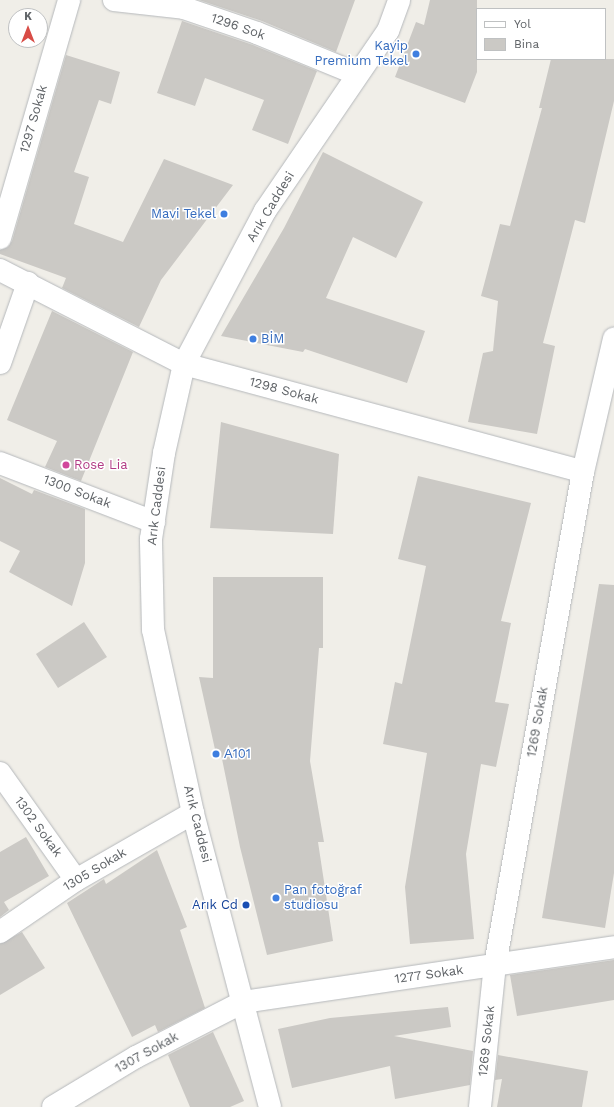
<!DOCTYPE html>
<meta charset="utf-8">
<style>
body{margin:0}
#map{position:relative;width:614px;height:1107px;overflow:hidden;background:#f0eee8;font-family:"Work Sans",sans-serif}
div>[style]{position:absolute}
.building>*{inset:0;background:#cbc9c5}
.roads{filter:drop-shadow(0 0 1px #b5b8bb) drop-shadow(0 0 1px #b5b8bb)}
.street>*{height:22px;margin:-11px;padding:0 11px;transform-origin:11px;border-radius:11px;background:#fff}
.secondary>*{height:22px;margin:-11px;padding:0 11px;transform-origin:11px;border-radius:11px;background:#fff}
.dots>*{width:11px;height:11px;translate:-50% -50%;box-sizing:border-box;border:2px solid #fff;border-radius:50%}
span{translate:-50% -50%;white-space:nowrap;text-align:center;line-height:1.15;-webkit-text-stroke:3px #fff;paint-order:stroke}
.street-label{font-size:13px;color:#5f6367}
.shop-label{font-size:13px;color:#366cbe}
.right{translate:-100% -50%;text-align:right}
.left{translate:0 -50%;text-align:left}
.hotel-label{font-size:13px;color:#b23c85}
.transit-label{font-size:13px;color:#164399}
.legend{position:absolute;left:476px;top:8px;width:130px;height:52px;box-sizing:border-box;background:#fff;border:1px solid #bfc1c2;margin:0;padding:5px 7px;list-style:none;font-size:12px;color:#5f6367}
.legend li{display:flex;align-items:center;gap:8px;height:20px}
.legend b{width:20px;border:1px solid #bfc1c2}
.north{position:absolute;left:8px;top:8px;width:40px;height:40px;box-sizing:border-box;background:#fff;border:1px solid #bfc1c2;border-radius:50%;rotate:0deg;font-size:11px;font-weight:700;line-height:16px;text-align:center;color:#5f6367}
.north::after{content:'';display:block;margin:auto;width:14px;height:18px;background:#d84c46;clip-path:polygon(50% 0,100% 100%,50% 72%,0 100%)}
</style>
<div id="map">
<div class="building">
<i style="clip-path:polygon(199px 0,355px 0,336px 52px,262px 21px)"></i>
<i style="clip-path:polygon(430px 0,477px 0,477px 72px,465px 103px,395px 77px,416px 22px,424px 25px)"></i>
<i style="clip-path:polygon(182px 21px,253px 45px,317px 71px,288px 144px,252px 130px,264px 100px,205px 78px,195px 106px,157px 93px)"></i>
<i style="clip-path:polygon(66px 55px,120px 72px,111px 104px,99px 100px,74px 172px,89px 177px,74px 224px,123px 242px,164px 159px,233px 185px,161px 280px,139px 327px,62px 288px,66px 278px,0 254px,0 250px,8px 247px,12px 241px)"></i>
<i style="clip-path:polygon(551px 59px,614px 59px,614px 101px,585px 223px,575px 220px,543px 343px,555px 346px,537px 434px,468px 422px,483px 353px,493px 351px,498px 301px,481px 296px,500px 224px,510px 226px,542px 108px,539px 108px)"></i>
<i style="clip-path:polygon(323px 152px,423px 202px,396px 258px,353px 237px,326px 298px,425px 331px,407px 383px,305px 349px,303px 352px,221px 336px,284px 228px)"></i>
<i style="clip-path:polygon(52px 311px,133px 352px,81px 481px,45px 467px,57px 441px,7px 420px)"></i>
<i style="clip-path:polygon(221px 422px,339px 454px,333px 534px,210px 528px)"></i>
<i style="clip-path:polygon(418px 476px,531px 503px,501px 621px,511px 623px,495px 702px,509px 704px,496px 767px,481px 764px,466px 854px,474px 939px,410px 944px,405px 887px,427px 753px,383px 744px,395px 682px,402px 684px,426px 566px,398px 559px)"></i>
<i style="clip-path:polygon(0 478px,32px 494px,34px 490px,85px 509px,85px 563px,72px 606px,9px 572px,20px 551px,0 541px)"></i>
<i style="clip-path:polygon(213px 577px,323px 577px,323px 648px,319px 648px,310px 761px,324px 842px,318px 842px,333px 941px,267px 955px,240px 847px,221px 754px,216px 754px,199px 677px,213px 678px)"></i>
<i style="clip-path:polygon(599px 584px,614px 585px,614px 873px,605px 928px,542px 918px)"></i>
<i style="clip-path:polygon(84px 622px,107px 657px,58px 688px,36px 654px)"></i>
<i style="clip-path:polygon(26px 837px,49px 876px,4px 902px,9px 910px,0 917px,0 852px)"></i>
<i style="clip-path:polygon(157px 850px,187px 927px,180px 930px,205px 1008px,158px 1032px,155px 1025px,132px 1037px,67px 903px,104px 879px,106px 884px)"></i>
<i style="clip-path:polygon(22px 932px,45px 968px,0 995px,0 944px)"></i>
<i style="clip-path:polygon(614px 960px,614px 1000px,517px 1016px,510px 975px)"></i>
<i style="clip-path:polygon(448px 1007px,451px 1027px,394px 1036px,473px 1051px,470px 1085px,395px 1099px,390px 1066px,292px 1088px,278px 1029px,330px 1018px)"></i>
<i style="clip-path:polygon(213px 1032px,244px 1101px,230px 1107px,190px 1107px,168px 1055px)"></i>
<i style="clip-path:polygon(498px 1055px,588px 1071px,582px 1107px,497px 1107px,502px 1079px,495px 1080px)"></i>
</div>
<div class="roads">
<div class="street">
<i style="left:114px;top:0;width:70px;rotate:6.5deg"></i>
<i style="left:184px;top:8px;width:77px;rotate:18.9deg"></i>
<i style="left:257px;top:33px;width:108px;rotate:22.3deg"></i>
<i style="left:0;top:238px;width:248px;rotate:-73.8deg"></i>
<i style="left:0;top:270px;width:207px;rotate:27.1deg"></i>
<i style="left:184px;top:364px;width:413px;rotate:15.1deg"></i>
<i style="left:0;top:363px;width:85px;rotate:-70.7deg"></i>
<i style="left:0;top:463px;width:165px;rotate:21deg"></i>
<i style="left:0;top:773px;width:131px;rotate:54.6deg"></i>
<i style="left:0;top:932px;width:92px;rotate:-34.4deg"></i>
<i style="left:76px;top:880px;width:135px;rotate:-29.8deg"></i>
<i style="left:53px;top:1107px;width:97px;rotate:-31.1deg"></i>
<i style="left:136px;top:1057px;width:120px;rotate:-27.2deg"></i>
<i style="left:243px;top:1002px;width:375px;rotate:-8.4deg"></i>
<i style="left:480px;top:1107px;width:143px;rotate:-84deg"></i>
<i style="left:495px;top:965px;width:501px;rotate:-79.88deg"></i>
<i style="left:583px;top:472px;width:137px;rotate:-76.9deg"></i>
</div>
<div class="secondary">
<i style="left:270px;top:1107px;width:304px;rotate:-104.7deg"></i>
<i style="left:193px;top:813px;width:187px;rotate:-102.3deg"></i>
<i style="left:153px;top:630px;width:91px;rotate:-91.3deg"></i>
<i style="left:151px;top:539px;width:87px;rotate:-81.4deg"></i>
<i style="left:164px;top:453px;width:91px;rotate:-77.3deg"></i>
<i style="left:184px;top:364px;width:173px;rotate:-62.1deg"></i>
<i style="left:265px;top:211px;width:218px;rotate:-55.7deg"></i>
<i style="left:388px;top:31px;width:33px;rotate:-70deg"></i>
</div>
</div>
<div class="dots">
<i style="left:416px;top:54px;background:#3f7fe0"></i>
<i style="left:224px;top:214px;background:#3f7fe0"></i>
<i style="left:253px;top:339px;background:#3f7fe0"></i>
<i style="left:66px;top:465px;background:#d1479c"></i>
<i style="left:216px;top:754px;background:#3f7fe0"></i>
<i style="left:276px;top:898px;background:#3f7fe0"></i>
<i style="left:246px;top:905px;background:#1a4fb4"></i>
</div>
<div class="street-label">
<span style="left:238px;top:27px;rotate:19deg">1296 Sok</span>
<span style="left:34px;top:119px;rotate:-74deg">1297 Sokak</span>
<span style="left:271px;top:207px;rotate:-59deg">Arık Caddesi</span>
<span style="left:284px;top:391px;rotate:15deg">1298 Sokak</span>
<span style="left:77px;top:492px;rotate:21deg">1300 Sokak</span>
<span style="left:157px;top:506px;rotate:-83deg">Arık Caddesi</span>
<span style="left:538px;top:722px;rotate:-80deg">1269 Sokak</span>
<span style="left:197px;top:824px;rotate:76deg">Arık Caddesi</span>
<span style="left:38px;top:827px;rotate:54deg">1302 Sokak</span>
<span style="left:95px;top:870px;rotate:-31deg">1305 Sokak</span>
<span style="left:429px;top:975px;rotate:-8deg">1277 Sokak</span>
<span style="left:487px;top:1041px;rotate:-84deg">1269 Sokak</span>
<span style="left:147px;top:1053px;rotate:-29deg">1307 Sokak</span>
</div>
<div class="shop-label">
<span class="right" style="left:408px;top:54px">Kayip<br>Premium Tekel</span>
<span class="right" style="left:216px;top:214px">Mavi Tekel</span>
<span class="left" style="left:261px;top:339px">BİM</span>
<span class="left" style="left:224px;top:754px">А101</span>
<span class="left" style="left:284px;top:898px">Pan fotoğraf<br>studiosu</span>
</div>
<div class="hotel-label">
<span class="left" style="left:74px;top:465px">Rose Lia</span>
</div>
<div class="transit-label">
<span class="right" style="left:238px;top:905px">Arık Cd</span>
</div>
<ul class="legend">
<li><b style="height:5px;background:#fff"></b>Yol</li>
<li><b style="height:11px;background:#cbc9c5"></b>Bina</li>
</ul>
<div class="north">K</div>
</div>
